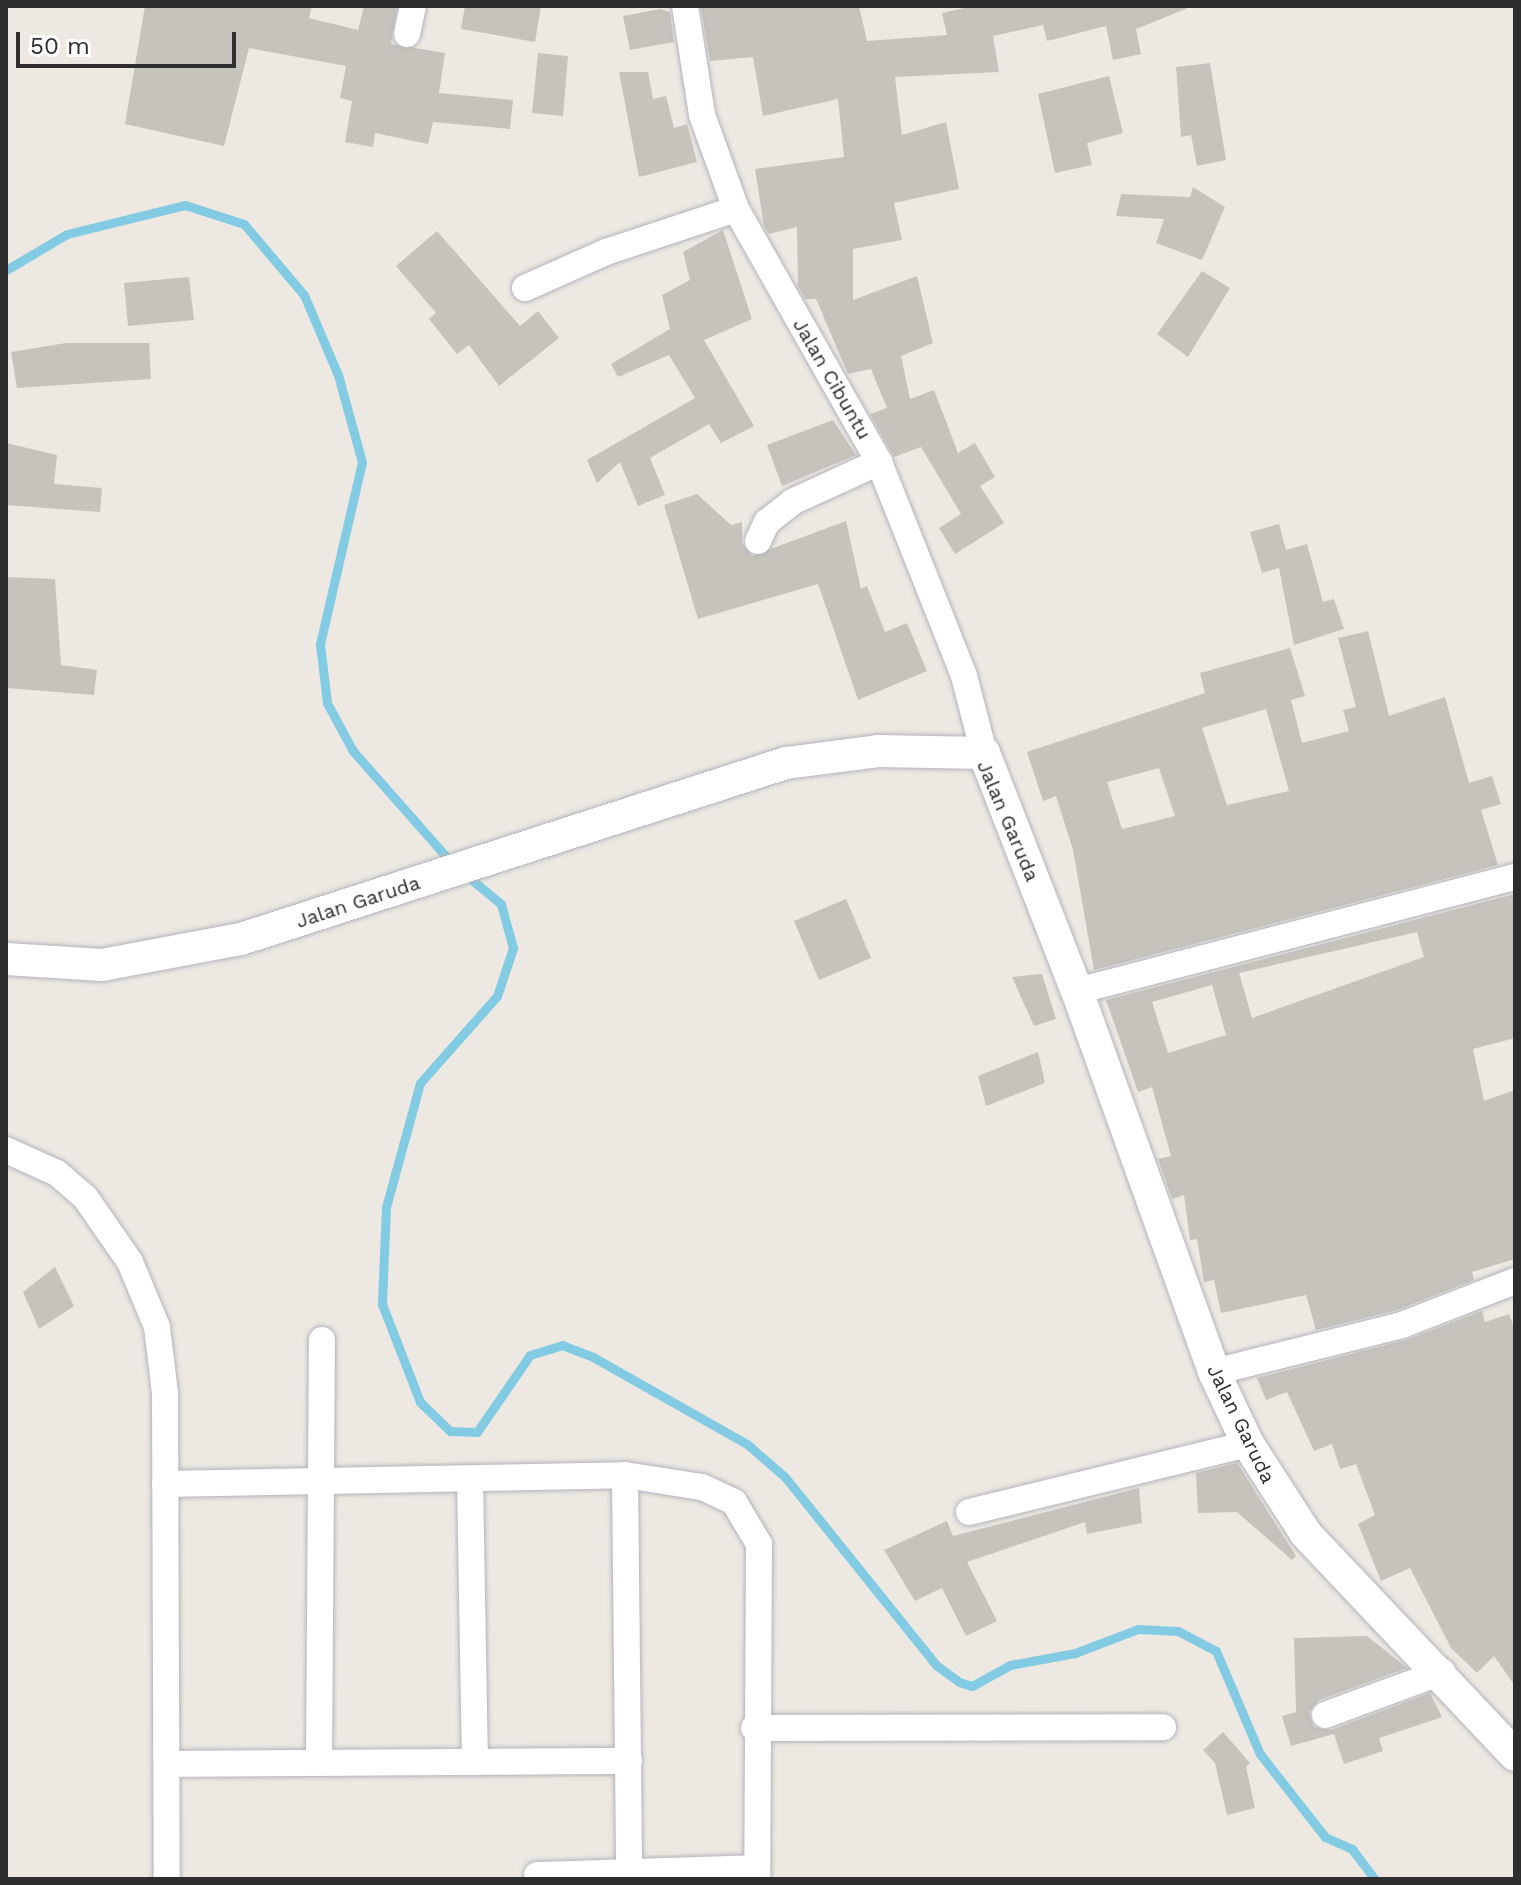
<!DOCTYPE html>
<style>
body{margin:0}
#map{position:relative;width:1521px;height:1885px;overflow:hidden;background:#ede8e2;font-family:"Work Sans",sans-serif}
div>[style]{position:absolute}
.stream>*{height:9px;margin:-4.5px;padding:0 4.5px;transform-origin:4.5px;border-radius:4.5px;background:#82cbe2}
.building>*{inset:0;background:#c6c3bd}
.roads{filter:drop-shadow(0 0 2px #b2b4bc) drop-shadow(0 0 2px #b2b4bc)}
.minor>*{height:26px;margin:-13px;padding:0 13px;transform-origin:13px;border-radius:13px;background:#fff}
.tertiary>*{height:32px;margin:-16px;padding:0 16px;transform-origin:16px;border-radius:16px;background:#fff}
span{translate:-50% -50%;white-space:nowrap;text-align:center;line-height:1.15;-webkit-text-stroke:6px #fff;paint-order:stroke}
.street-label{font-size:20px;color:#2e2e2e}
.frame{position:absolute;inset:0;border:8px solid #2e2e2e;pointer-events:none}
.scale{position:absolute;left:16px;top:32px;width:220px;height:36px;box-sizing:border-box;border:4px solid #2e2e2e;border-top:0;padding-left:10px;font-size:24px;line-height:28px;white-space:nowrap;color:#2e2e2e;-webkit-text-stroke:6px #fff;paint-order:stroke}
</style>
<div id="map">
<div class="stream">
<i style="left:6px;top:270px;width:71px;rotate:-30.5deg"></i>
<i style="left:67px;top:234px;width:122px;rotate:-13.8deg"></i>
<i style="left:185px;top:205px;width:62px;rotate:17.9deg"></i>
<i style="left:244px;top:224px;width:93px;rotate:49.8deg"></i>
<i style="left:304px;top:295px;width:87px;rotate:67deg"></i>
<i style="left:338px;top:375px;width:90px;rotate:74.6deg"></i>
<i style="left:362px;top:462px;width:187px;rotate:103deg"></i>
<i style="left:320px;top:644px;width:59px;rotate:83.2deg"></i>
<i style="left:327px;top:703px;width:55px;rotate:61.6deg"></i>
<i style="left:353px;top:751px;width:148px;rotate:48.6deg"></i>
<i style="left:466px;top:875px;width:45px;rotate:39.6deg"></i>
<i style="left:501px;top:904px;width:46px;rotate:74.7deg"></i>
<i style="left:513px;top:948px;width:51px;rotate:108.4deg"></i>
<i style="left:497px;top:996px;width:116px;rotate:131.5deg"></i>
<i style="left:420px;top:1083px;width:129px;rotate:105.3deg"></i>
<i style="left:386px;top:1207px;width:97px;rotate:92.4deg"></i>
<i style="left:382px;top:1304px;width:105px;rotate:68.8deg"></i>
<i style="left:420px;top:1402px;width:42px;rotate:44deg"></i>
<i style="left:450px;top:1431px;width:27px;rotate:2deg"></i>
<i style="left:477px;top:1432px;width:93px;rotate:-55.5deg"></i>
<i style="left:530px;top:1355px;width:34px;rotate:-17deg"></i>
<i style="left:562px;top:1345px;width:33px;rotate:21deg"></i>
<i style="left:593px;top:1357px;width:177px;rotate:29.5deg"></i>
<i style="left:747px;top:1444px;width:50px;rotate:41deg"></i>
<i style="left:785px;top:1477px;width:241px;rotate:51.2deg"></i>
<i style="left:936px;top:1665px;width:29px;rotate:36deg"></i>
<i style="left:959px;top:1682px;width:14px;rotate:17deg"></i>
<i style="left:972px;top:1686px;width:43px;rotate:-28.9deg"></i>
<i style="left:1010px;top:1665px;width:66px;rotate:-10.5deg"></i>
<i style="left:1075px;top:1653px;width:67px;rotate:-20.9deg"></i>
<i style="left:1138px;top:1629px;width:40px;rotate:2.9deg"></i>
<i style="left:1178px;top:1631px;width:43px;rotate:27.8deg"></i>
<i style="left:1216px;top:1651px;width:112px;rotate:66.9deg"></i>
<i style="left:1260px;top:1754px;width:105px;rotate:51.9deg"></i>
<i style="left:1325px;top:1837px;width:30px;rotate:24deg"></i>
<i style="left:1352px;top:1849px;width:38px;rotate:53deg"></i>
</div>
<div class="building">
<i style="clip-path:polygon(145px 6px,312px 6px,309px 18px,358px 30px,364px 6px,397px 6px,391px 44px,445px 53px,439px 93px,513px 100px,510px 129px,433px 122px,428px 144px,375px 133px,373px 147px,345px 142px,352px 101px,340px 98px,346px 66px,249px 48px,224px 146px,125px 124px)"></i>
<i style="clip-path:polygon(465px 6px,541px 6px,535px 42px,461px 29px)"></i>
<i style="clip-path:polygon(859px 6px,867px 41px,947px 35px,942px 13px,973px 6px,1193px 6px,1136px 29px,1141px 54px,1113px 60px,1106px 26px,1047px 41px,1043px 25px,993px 36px,999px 72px,895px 77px,902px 135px,946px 122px,959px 189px,894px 203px,902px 240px,853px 249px,853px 300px,917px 276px,933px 343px,901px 356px,910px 399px,934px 390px,958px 453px,975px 443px,995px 477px,980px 486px,1004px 523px,955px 554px,939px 528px,961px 514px,921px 447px,894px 457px,870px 414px,887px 408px,871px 369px,848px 374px,816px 299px,805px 299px,798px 286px,797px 227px,769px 234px,764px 226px,755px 169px,844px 157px,838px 99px,763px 116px,753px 57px,710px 61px,701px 8px)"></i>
<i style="clip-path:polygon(660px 9px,670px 12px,674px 42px,630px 50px,623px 16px)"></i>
<i style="clip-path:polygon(538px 53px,568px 56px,563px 116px,532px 113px)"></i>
<i style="clip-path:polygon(1210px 63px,1226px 160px,1197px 166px,1191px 135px,1181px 137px,1176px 67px)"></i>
<i style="clip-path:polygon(619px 72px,648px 72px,653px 99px,666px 96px,674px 128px,687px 124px,697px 162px,639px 177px)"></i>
<i style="clip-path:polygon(1109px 76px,1123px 133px,1087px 143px,1092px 165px,1055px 173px,1038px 94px)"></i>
<i style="clip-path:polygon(1193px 187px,1225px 207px,1202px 260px,1156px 243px,1164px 219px,1116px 216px,1121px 194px,1190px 197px)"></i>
<i style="clip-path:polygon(723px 230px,752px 319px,704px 340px,754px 426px,721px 443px,709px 424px,650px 458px,665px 495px,638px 506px,620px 462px,597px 483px,587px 460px,695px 398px,669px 355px,618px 377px,611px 364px,670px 329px,662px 295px,690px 280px,683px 252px)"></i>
<i style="clip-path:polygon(437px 231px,520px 326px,538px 311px,559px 338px,499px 386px,469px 345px,457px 354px,429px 319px,436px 313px,396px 266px)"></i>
<i style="clip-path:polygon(1202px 271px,1230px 288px,1188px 357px,1157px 334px)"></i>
<i style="clip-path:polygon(189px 277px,194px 320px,128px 326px,124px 283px)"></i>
<i style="clip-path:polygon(66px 343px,149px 343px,151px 379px,17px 388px,11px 352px)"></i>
<i style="clip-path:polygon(833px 420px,856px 455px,782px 486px,767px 445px)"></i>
<i style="clip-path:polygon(6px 443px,57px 455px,54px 484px,102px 488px,100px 512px,6px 505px)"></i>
<i style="clip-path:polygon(697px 494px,731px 525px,742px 522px,742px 543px,752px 556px,846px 521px,861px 589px,867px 586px,885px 632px,907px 623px,927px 671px,858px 700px,818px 584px,698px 619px,664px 505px)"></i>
<i style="clip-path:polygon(1279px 524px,1286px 550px,1307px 544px,1323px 602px,1334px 599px,1344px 629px,1294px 645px,1279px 568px,1262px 573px,1250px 532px)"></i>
<i style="clip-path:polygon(6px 577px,55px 579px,61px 665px,97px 670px,94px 695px,6px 688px)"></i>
<i style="clip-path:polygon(evenodd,1368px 631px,1389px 716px,1445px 697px,1469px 783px,1492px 776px,1501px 804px,1481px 810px,1498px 865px,1094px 970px,1073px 850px,1056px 796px,1043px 801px,1027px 752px,1205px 693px,1200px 673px,1290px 648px,1305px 696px,1291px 700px,1302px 743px,1349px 731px,1343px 710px,1356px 707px,1338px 638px,1368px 631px,1266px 709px,1289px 791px,1227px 805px,1202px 728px,1266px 709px,1368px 631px,1159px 768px,1175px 816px,1122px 829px,1107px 782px,1159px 768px)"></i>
<i style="clip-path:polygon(evenodd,1515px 894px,1515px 1038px,1473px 1049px,1484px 1101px,1515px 1090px,1515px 1259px,1472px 1272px,1474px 1280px,1397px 1310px,1316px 1330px,1306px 1295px,1221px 1313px,1214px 1280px,1204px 1282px,1197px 1239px,1190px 1240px,1184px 1195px,1172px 1199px,1158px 1159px,1171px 1156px,1152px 1087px,1138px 1092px,1106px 1000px,1515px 894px,1417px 932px,1424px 957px,1252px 1018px,1239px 973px,1417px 932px,1515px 894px,1212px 985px,1226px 1035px,1168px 1053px,1152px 1002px,1212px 985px)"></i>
<i style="clip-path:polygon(846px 899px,871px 958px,819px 980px,794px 921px)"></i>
<i style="clip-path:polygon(1042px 974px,1056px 1019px,1034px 1026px,1012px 977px)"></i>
<i style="clip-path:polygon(1038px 1052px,1045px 1083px,986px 1106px,978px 1076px)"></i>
<i style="clip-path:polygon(55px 1267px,74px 1306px,39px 1329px,23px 1292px)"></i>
<i style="clip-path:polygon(1482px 1311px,1485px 1322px,1509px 1314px,1515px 1330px,1515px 1686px,1494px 1656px,1477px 1673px,1451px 1648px,1410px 1568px,1381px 1581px,1358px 1524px,1375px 1515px,1356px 1464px,1340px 1469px,1332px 1444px,1314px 1451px,1287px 1392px,1266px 1400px,1257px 1378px,1406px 1340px)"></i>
<i style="clip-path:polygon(1237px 1463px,1296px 1556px,1292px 1560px,1237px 1512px,1198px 1513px,1196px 1473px)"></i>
<i style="clip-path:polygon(1139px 1488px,1142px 1523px,1087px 1534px,1085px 1522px,967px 1562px,997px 1621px,966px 1636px,942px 1588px,915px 1601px,884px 1550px,947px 1521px,953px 1536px)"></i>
<i style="clip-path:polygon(1367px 1636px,1407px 1668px,1319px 1700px,1309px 1712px,1314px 1727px,1331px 1730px,1430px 1693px,1442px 1717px,1379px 1738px,1383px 1751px,1344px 1764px,1334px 1734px,1291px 1746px,1282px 1716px,1296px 1712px,1294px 1638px)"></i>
<i style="clip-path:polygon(1223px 1732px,1250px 1763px,1246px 1767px,1255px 1808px,1227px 1815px,1215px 1763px,1203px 1750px)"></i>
</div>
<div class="roads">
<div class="minor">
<i style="left:685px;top:6px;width:110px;rotate:81.1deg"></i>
<i style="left:702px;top:115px;width:100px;rotate:70.1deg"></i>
<i style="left:736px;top:209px;width:291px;rotate:60.5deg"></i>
<i style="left:879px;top:462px;width:230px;rotate:68.3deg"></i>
<i style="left:964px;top:676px;width:80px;rotate:75.4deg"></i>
<i style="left:407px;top:34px;width:29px;rotate:-78deg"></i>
<i style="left:525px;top:288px;width:89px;rotate:-24deg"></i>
<i style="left:606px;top:252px;width:137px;rotate:-18.3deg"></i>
<i style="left:758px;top:541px;width:21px;rotate:-65deg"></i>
<i style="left:767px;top:522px;width:34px;rotate:-38deg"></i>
<i style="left:794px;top:501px;width:94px;rotate:-24.6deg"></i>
<i style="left:1077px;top:991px;width:453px;rotate:-14.6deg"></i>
<i style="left:6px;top:1150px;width:56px;rotate:24.3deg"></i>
<i style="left:57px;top:1173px;width:37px;rotate:41deg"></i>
<i style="left:85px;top:1197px;width:79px;rotate:55.3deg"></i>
<i style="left:130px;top:1262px;width:70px;rotate:67.4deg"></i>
<i style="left:157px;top:1327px;width:66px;rotate:83.1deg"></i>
<i style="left:165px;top:1393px;width:486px;rotate:89.8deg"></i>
<i style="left:1214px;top:1372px;width:194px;rotate:-14deg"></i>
<i style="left:1402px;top:1325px;width:121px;rotate:-21.3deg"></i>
<i style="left:625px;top:1475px;width:397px;rotate:89.4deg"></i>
<i style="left:470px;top:1479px;width:283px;rotate:89deg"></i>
<i style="left:165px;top:1484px;width:460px;rotate:-1.1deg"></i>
<i style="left:625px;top:1475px;width:78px;rotate:8.9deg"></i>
<i style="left:702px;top:1487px;width:35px;rotate:25deg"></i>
<i style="left:734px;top:1502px;width:49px;rotate:59.2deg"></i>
<i style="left:759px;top:1544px;width:335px;rotate:90.3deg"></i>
<i style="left:969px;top:1512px;width:287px;rotate:-13.7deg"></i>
<i style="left:1325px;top:1715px;width:125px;rotate:-20.2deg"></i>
<i style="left:754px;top:1728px;width:409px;rotate:-0.1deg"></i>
<i style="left:319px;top:1763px;width:423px;rotate:-89.6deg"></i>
<i style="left:167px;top:1764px;width:462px;rotate:-0.4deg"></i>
<i style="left:537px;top:1875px;width:219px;rotate:-1.8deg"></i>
</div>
<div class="tertiary">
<i style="left:6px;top:959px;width:96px;rotate:3.6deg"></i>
<i style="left:102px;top:965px;width:141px;rotate:-10.6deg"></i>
<i style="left:241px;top:939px;width:573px;rotate:-17.9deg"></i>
<i style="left:786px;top:763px;width:93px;rotate:-7.4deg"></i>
<i style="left:878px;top:751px;width:106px;rotate:1.1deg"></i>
<i style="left:984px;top:753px;width:256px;rotate:68.7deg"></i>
<i style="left:1077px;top:991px;width:405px;rotate:70.2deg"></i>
<i style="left:1214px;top:1372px;width:80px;rotate:64.7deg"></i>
<i style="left:1248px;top:1444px;width:107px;rotate:57.2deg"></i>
<i style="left:1306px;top:1534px;width:304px;rotate:46.6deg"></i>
</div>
</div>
<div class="street-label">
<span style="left:832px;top:379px;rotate:60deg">Jalan Cibuntu</span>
<span style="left:1008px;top:821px;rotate:67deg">Jalan Garuda</span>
<span style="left:358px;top:902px;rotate:-18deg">Jalan Garuda</span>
<span style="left:1241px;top:1424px;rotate:64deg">Jalan Garuda</span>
</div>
<div class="frame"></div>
<div class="scale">50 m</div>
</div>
